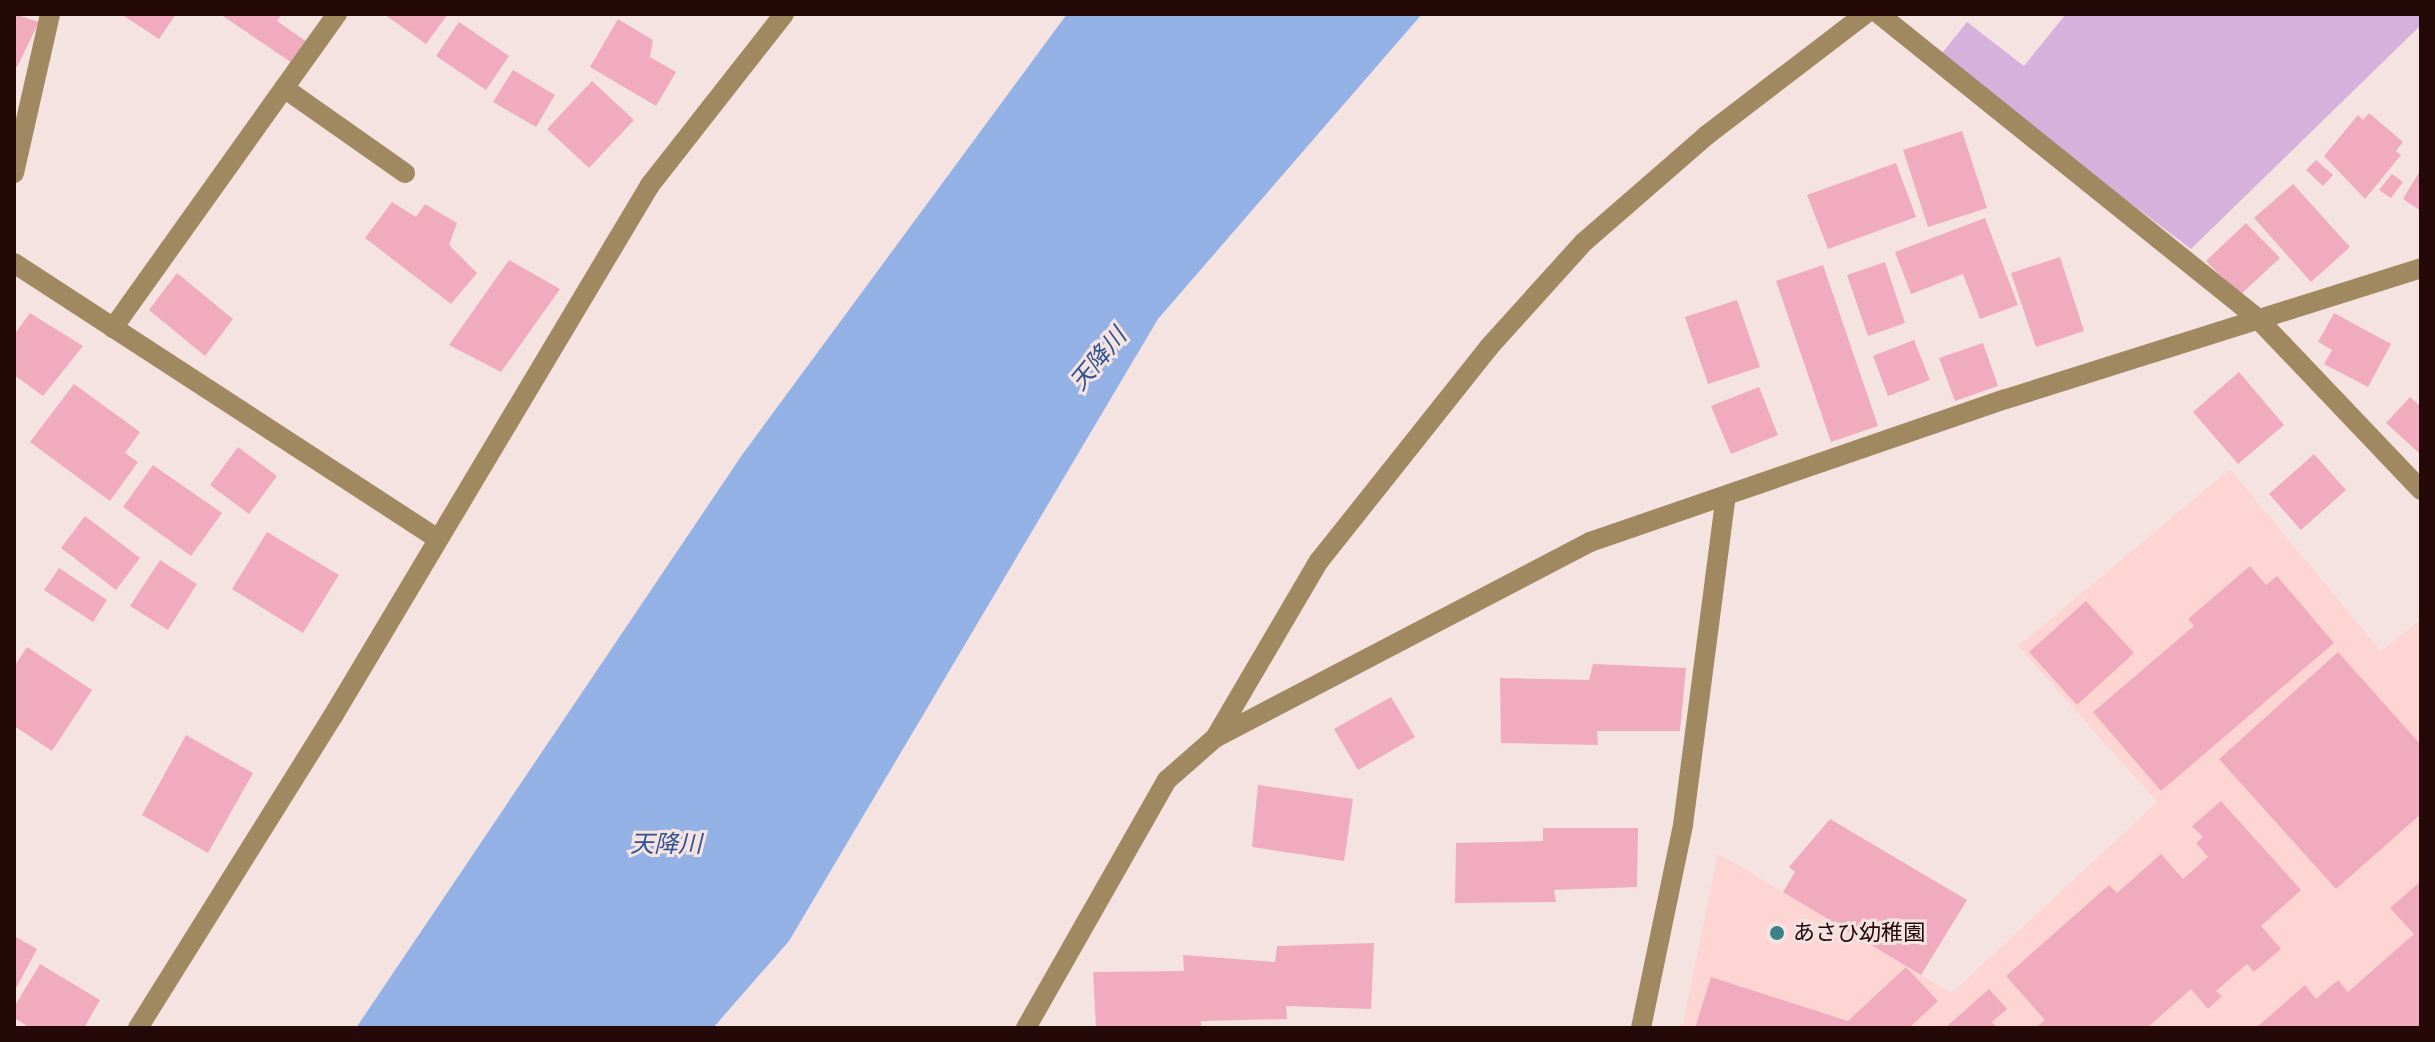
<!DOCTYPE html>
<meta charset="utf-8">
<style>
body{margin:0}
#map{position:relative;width:2435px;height:1042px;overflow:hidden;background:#f5e3e2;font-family:Montserrat,"Noto Sans JP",sans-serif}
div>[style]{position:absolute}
.built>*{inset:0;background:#fdd6d4}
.green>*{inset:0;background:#d6b1db}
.water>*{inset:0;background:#94b1e5}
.building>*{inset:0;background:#f0acbe}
.minor>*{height:20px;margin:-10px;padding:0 10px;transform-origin:10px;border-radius:10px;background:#a08960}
.dots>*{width:22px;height:22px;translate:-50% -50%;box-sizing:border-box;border:4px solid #f5e3e2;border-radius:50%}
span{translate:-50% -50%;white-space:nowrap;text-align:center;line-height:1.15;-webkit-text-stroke:6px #f5e3e2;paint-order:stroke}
.poi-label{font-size:22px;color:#250909}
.left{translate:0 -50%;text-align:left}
.water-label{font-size:24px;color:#315292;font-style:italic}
.frame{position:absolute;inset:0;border:16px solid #250909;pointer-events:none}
</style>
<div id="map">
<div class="built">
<i style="clip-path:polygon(2230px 469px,2381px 651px,2421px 619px,2421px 1028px,1682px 1028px,1718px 853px,1952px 993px,2157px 802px,2018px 646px)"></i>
</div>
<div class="green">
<i style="clip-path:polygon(2066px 14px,2421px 14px,2421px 25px,2191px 249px,1938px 58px,1967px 22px,2024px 66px)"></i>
</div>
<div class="water">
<i style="clip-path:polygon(1067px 14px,1422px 14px,1158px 319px,789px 941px,713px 1028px,356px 1028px,742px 455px)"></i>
</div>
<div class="building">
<i style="clip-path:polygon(14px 14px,39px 22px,17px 67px,14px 66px)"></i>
<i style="clip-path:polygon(121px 14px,176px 14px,159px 39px)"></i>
<i style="clip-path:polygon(220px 14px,282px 14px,277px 21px,307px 42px,292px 63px)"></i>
<i style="clip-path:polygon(384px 14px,448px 14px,426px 44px)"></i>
<i style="clip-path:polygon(618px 19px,653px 40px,650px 57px,676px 72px,656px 106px,590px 67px)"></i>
<i style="clip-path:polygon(459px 22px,509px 56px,486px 90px,436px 56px)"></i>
<i style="clip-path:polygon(513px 70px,555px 95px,536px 127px,493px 102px)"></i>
<i style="clip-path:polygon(592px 81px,634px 120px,589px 168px,547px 129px)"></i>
<i style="clip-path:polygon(2369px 113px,2403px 142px,2396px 151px,2401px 155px,2365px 199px,2324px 156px,2358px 115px,2363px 120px)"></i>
<i style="clip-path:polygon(1962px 131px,1987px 208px,1928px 227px,1903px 150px)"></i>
<i style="clip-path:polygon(2316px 160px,2333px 175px,2323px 186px,2306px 170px)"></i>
<i style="clip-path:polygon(1896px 163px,1916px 217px,1828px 249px,1807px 195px)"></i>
<i style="clip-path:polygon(2421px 169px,2421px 211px,2403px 199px)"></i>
<i style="clip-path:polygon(2392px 174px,2403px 182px,2391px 198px,2379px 190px)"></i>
<i style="clip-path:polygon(2293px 184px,2350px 247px,2311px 282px,2254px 218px)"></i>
<i style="clip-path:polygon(392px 202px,416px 217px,425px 204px,457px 223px,449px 245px,477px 273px,451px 304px,365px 238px)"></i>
<i style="clip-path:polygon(1985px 218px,2018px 305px,1980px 319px,1963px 274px,1911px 294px,1895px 252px)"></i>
<i style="clip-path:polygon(2246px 223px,2280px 258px,2240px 295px,2206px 261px)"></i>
<i style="clip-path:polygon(2060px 257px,2084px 331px,2036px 347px,2011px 273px)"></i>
<i style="clip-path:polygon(509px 260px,560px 289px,501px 372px,449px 345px)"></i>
<i style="clip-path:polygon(1885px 262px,1905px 323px,1868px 336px,1847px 275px)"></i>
<i style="clip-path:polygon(1823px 265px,1878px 426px,1831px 442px,1776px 281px)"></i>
<i style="clip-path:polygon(177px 273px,233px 319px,205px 356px,149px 310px)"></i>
<i style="clip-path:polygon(1737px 300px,1760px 367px,1708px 384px,1685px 317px)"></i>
<i style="clip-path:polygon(30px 313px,83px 346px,43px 396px,14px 375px,14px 335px)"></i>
<i style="clip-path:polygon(2334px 313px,2391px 344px,2368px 387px,2324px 364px,2332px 350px,2318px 342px)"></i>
<i style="clip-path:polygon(1914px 340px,1930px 380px,1888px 396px,1873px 356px)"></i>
<i style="clip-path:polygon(1983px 343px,1998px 386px,1955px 401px,1939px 358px)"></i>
<i style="clip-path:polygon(2239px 372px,2284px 425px,2238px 464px,2193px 412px)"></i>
<i style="clip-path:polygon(74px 384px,140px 432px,125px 453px,138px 462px,110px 501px,30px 442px)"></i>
<i style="clip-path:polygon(1759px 387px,1778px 435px,1731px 454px,1711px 406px)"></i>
<i style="clip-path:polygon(2410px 397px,2421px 407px,2419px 453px,2386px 423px)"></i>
<i style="clip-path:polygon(238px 447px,277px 476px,249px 514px,210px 485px)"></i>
<i style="clip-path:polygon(2314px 454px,2346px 490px,2301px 530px,2269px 494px)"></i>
<i style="clip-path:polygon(153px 465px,222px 513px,191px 556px,123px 507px)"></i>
<i style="clip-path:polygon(85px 516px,140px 558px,116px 590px,61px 548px)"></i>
<i style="clip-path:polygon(267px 532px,339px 575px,303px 633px,232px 589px)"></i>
<i style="clip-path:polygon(160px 560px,197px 584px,168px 630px,130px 606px)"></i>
<i style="clip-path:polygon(2250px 566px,2266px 585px,2277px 576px,2334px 643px,2161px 791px,2093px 712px,2194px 626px,2188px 619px)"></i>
<i style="clip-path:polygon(59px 568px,107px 600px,93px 622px,44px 590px)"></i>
<i style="clip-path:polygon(2086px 601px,2134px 653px,2077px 705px,2029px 652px)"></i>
<i style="clip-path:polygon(27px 647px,92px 690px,52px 751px,14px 726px,14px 667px)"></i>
<i style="clip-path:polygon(2338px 652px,2421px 745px,2421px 814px,2336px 889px,2219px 759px)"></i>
<i style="clip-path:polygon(1593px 664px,1686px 668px,1680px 731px,1597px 731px,1598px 745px,1501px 743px,1500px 678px,1589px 680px)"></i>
<i style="clip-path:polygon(1391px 697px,1415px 737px,1358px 770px,1334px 729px)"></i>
<i style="clip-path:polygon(186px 735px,253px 773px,208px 853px,142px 815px)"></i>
<i style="clip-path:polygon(1258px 785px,1353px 799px,1344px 861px,1252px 847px)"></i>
<i style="clip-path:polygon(2221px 801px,2301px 890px,2261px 926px,2281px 949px,2254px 972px,2247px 964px,2216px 991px,2222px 996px,2208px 1009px,2191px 989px,2147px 1028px,2035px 1028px,2045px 1020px,2006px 976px,2109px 885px,2117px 893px,2161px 854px,2183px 879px,2208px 857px,2196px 843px,2203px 837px,2192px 826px)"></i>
<i style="clip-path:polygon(1830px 819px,1967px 900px,1921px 975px,1783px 892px,1795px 872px,1789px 867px)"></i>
<i style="clip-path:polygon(1543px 828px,1638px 828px,1637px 887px,1554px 890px,1556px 902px,1455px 903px,1456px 843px,1543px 841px)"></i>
<i style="clip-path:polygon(2421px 881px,2421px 1028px,2256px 1028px,2305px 985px,2316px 999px,2338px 980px,2348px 992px,2414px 934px,2390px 908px)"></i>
<i style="clip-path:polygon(14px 936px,37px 949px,14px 992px)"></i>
<i style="clip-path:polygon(1374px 943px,1371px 1009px,1286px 1006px,1287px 1019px,1201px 1021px,1201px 1028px,1096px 1028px,1093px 972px,1184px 971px,1183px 955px,1275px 962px,1277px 946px)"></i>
<i style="clip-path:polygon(40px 964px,100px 1000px,84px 1028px,31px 1028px,14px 1018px,14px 1007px)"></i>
<i style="clip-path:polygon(1906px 967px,1938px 1001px,1909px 1028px,1695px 1028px,1711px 977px,1848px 1021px)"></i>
<i style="clip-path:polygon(1989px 989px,2007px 1009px,1992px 1022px,1997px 1028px,1945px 1028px)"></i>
</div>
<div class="minor">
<i style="left:1879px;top:14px;width:488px;rotate:38.8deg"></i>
<i style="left:2259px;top:320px;width:235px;rotate:46.4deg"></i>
<i style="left:284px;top:88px;width:148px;rotate:35.1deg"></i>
<i style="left:14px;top:173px;width:163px;rotate:-77.2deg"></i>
<i style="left:14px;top:263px;width:506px;rotate:33.06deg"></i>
<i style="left:113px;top:328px;width:386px;rotate:-54.5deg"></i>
<i style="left:1215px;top:738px;width:205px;rotate:-59.6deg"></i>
<i style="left:1319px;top:561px;width:273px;rotate:-51.5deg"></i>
<i style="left:1489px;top:347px;width:142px;rotate:-47.9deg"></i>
<i style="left:1584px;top:242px;width:163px;rotate:-41deg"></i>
<i style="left:1707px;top:135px;width:199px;rotate:-37.4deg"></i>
<i style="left:138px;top:1028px;width:368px;rotate:-58deg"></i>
<i style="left:333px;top:716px;width:618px;rotate:-59.16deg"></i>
<i style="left:650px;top:185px;width:217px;rotate:-51.9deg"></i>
<i style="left:1026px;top:1028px;width:285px;rotate:-60.4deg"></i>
<i style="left:1167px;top:780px;width:64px;rotate:-41.2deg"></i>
<i style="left:1215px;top:738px;width:423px;rotate:-27.6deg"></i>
<i style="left:1590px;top:542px;width:440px;rotate:-19deg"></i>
<i style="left:2006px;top:399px;width:435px;rotate:-17.5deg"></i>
<i style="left:1641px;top:1028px;width:207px;rotate:-78.3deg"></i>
<i style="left:1683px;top:825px;width:332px;rotate:-82.6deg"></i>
</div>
<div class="dots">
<i style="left:1777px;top:933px;background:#3a8288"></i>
</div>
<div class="poi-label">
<span class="left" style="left:1793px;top:933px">あさひ幼稚園</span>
</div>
<div class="water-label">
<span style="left:1098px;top:359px;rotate:-50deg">天降川</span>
<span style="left:666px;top:844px">天降川</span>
</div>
<div class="frame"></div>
</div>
